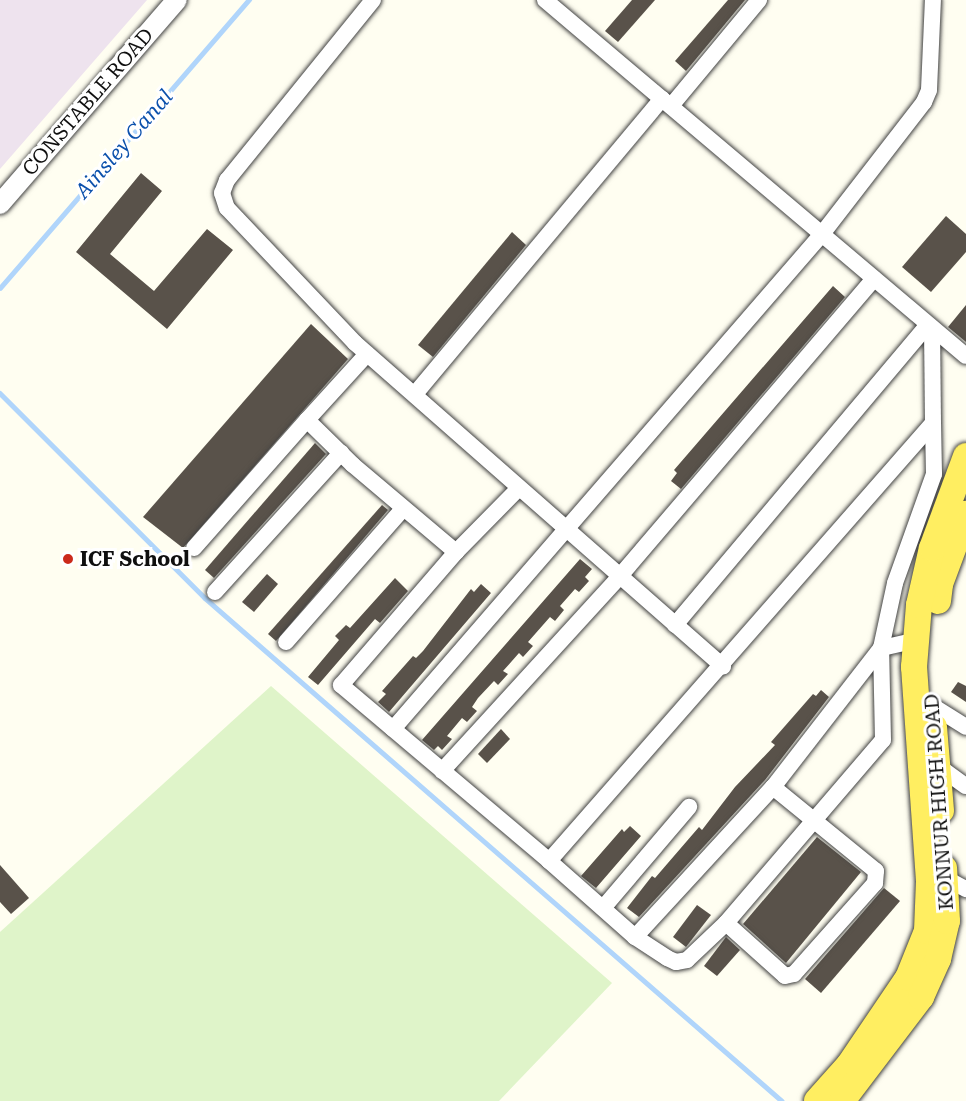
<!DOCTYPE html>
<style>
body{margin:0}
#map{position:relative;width:966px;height:1101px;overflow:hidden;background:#fffef1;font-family:"Roboto Serif",serif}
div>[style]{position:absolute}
.industrial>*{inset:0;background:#eee3ee}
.pitch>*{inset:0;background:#dff4c9}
.stream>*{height:4.5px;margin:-2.25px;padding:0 2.25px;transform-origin:2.25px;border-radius:2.25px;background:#b0d5fb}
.building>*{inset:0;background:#59524a}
.roads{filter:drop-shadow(0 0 2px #424242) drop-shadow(0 0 2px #424242)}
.minor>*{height:16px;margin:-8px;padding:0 8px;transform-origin:8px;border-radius:8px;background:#fff}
.tertiary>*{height:20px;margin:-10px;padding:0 10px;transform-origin:10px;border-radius:10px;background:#fff}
.primary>*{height:26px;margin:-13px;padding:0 13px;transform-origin:13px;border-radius:13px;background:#ffee61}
.dots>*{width:16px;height:16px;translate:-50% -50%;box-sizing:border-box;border:3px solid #fff;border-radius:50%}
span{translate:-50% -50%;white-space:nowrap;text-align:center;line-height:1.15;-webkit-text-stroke:6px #fff;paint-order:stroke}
.street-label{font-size:20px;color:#0f0f0f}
.poi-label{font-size:20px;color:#0f0f0f;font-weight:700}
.left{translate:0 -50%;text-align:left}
.water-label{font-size:21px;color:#0c51ac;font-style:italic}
</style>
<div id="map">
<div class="industrial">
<i style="clip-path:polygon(0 0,147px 0,0 169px)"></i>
</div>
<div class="pitch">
<i style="clip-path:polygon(271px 686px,612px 983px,499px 1101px,0 1101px,0 932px)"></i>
</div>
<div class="stream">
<i style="left:0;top:288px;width:381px;rotate:-49.2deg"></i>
<i style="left:0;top:393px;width:290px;rotate:45deg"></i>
<i style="left:205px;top:598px;width:765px;rotate:41.08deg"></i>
</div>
<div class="building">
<i style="clip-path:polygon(632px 0,655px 0,618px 42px,605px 31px)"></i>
<i style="clip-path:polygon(728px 0,745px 0,686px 71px,675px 61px)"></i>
<i style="clip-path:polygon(141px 173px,162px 191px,110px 254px,154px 291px,207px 229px,233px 250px,167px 329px,76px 252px)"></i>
<i style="clip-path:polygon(946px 216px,966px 234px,966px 252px,931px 292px,902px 267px)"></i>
<i style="clip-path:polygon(512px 232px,526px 245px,433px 357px,418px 345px)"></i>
<i style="clip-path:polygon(833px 286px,845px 297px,681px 489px,671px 481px,677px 473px,674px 470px)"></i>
<i style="clip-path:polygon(966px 305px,966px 342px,948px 327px)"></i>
<i style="clip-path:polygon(311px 324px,348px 359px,183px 548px,143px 517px)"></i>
<i style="clip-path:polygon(315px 443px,326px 454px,214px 578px,205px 570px)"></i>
<i style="clip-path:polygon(382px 505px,388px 510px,276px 641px,268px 634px)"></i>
<i style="clip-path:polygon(580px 559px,592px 569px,585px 577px,589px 581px,579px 592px,575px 589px,560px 606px,564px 610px,555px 621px,550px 617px,528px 642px,533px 646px,523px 657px,519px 653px,503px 671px,508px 674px,498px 685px,494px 681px,478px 698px,472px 707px,477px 711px,467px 722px,462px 718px,447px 736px,452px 739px,442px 750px,438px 746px,434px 750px,422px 740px)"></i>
<i style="clip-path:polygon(267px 574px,278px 584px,254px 612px,242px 602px)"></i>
<i style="clip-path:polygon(395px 578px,408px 591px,380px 623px,375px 619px,318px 685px,308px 677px,339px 640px,335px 636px,346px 625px,350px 628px)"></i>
<i style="clip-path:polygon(481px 584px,491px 593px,389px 712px,378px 702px,386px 694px,382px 691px,413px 656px,416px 658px,423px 651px,471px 589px,474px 592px)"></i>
<i style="clip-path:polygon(958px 682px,966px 686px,966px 702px,951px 692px)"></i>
<i style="clip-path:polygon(821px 690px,829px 697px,765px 780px,639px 917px,627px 908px,652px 876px,655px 878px,699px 827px,702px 830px,735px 787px,775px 745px,771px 742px,813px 694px,816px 696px)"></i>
<i style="clip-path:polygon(501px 729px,510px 739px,487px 763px,478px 754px)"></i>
<i style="clip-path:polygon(630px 826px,641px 836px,596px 888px,581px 876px,622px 829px,624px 832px)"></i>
<i style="clip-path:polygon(817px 837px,861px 872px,786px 963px,743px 924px)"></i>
<i style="clip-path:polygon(0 865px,29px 898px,11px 914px,0 902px)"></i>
<i style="clip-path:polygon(884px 888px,900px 901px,821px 993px,805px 979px)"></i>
<i style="clip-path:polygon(697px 905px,711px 915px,686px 947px,673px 937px)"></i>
<i style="clip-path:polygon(726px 937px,740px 950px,717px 976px,704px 966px)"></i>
</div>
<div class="roads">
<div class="minor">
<i style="left:373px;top:0;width:232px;rotate:129deg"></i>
<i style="left:227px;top:180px;width:14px;rotate:111deg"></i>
<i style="left:222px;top:193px;width:16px;rotate:72deg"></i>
<i style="left:227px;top:208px;width:186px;rotate:46.5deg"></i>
<i style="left:355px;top:343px;width:490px;rotate:41.3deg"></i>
<i style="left:545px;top:0;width:551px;rotate:40.22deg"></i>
<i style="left:671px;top:106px;width:138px;rotate:-50.3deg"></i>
<i style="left:367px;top:354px;width:89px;rotate:132.3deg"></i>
<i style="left:307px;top:420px;width:64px;rotate:44.4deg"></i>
<i style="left:353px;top:465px;width:135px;rotate:40.2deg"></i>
<i style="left:415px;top:394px;width:385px;rotate:-50.1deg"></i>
<i style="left:519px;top:488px;width:90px;rotate:134.5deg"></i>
<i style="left:456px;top:552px;width:176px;rotate:130.8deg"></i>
<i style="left:341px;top:685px;width:272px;rotate:40.2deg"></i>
<i style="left:194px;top:548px;width:171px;rotate:-48.6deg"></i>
<i style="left:215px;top:592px;width:188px;rotate:-47.8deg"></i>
<i style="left:675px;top:625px;width:392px;rotate:-49.9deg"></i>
<i style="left:917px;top:640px;width:37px;rotate:167deg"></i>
<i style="left:881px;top:648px;width:176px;rotate:127.8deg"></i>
<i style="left:773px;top:787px;width:204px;rotate:132.6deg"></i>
<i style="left:635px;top:937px;width:115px;rotate:-138.5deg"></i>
<i style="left:549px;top:861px;width:582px;rotate:-48.76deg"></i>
<i style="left:933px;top:423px;width:95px;rotate:-90.6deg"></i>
<i style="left:286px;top:642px;width:177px;rotate:-48.7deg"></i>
<i style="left:931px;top:705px;width:41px;rotate:32.2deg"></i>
<i style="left:393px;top:729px;width:655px;rotate:-49.09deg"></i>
<i style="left:822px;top:234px;width:167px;rotate:-52.3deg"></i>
<i style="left:924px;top:102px;width:13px;rotate:-67deg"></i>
<i style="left:929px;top:90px;width:90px;rotate:-87.5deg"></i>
<i style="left:938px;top:766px;width:34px;rotate:36deg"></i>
<i style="left:442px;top:771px;width:264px;rotate:-47.6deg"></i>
<i style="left:620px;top:576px;width:391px;rotate:-49.5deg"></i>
<i style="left:945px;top:878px;width:24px;rotate:28deg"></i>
<i style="left:603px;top:908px;width:133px;rotate:-49.6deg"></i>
<i style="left:726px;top:923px;width:79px;rotate:41.9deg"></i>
<i style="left:785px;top:976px;width:9px;rotate:-13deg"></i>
<i style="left:794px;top:974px;width:122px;rotate:-48.3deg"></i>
<i style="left:875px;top:883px;width:12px;rotate:-85deg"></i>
<i style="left:876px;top:871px;width:133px;rotate:-140.8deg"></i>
<i style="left:635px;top:937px;width:38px;rotate:33deg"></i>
<i style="left:667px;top:958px;width:10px;rotate:24deg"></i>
<i style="left:676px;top:962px;width:11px;rotate:-10deg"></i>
<i style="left:687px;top:960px;width:54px;rotate:-43.5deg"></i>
<i style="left:726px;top:923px;width:241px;rotate:-49.4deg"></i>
<i style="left:883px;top:740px;width:92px;rotate:-91.2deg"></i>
<i style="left:881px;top:648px;width:66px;rotate:-77.8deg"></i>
<i style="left:895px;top:583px;width:116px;rotate:-70.3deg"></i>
<i style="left:934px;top:474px;width:51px;rotate:-91.1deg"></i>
</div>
<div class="tertiary">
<i style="left:0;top:204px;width:270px;rotate:-49.1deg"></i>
</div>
<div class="primary">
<i style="left:938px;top:601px;width:17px;rotate:-83deg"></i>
<i style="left:940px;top:584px;width:75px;rotate:-69.6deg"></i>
<i style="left:934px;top:727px;width:84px;rotate:85.2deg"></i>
<i style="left:817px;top:1101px;width:48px;rotate:-48.4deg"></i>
<i style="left:849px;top:1065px;width:105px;rotate:-55.9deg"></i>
<i style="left:908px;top:978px;width:51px;rotate:-68deg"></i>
<i style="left:927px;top:931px;width:50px;rotate:-87.7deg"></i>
<i style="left:929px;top:881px;width:215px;rotate:-94deg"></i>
<i style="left:914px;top:667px;width:62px;rotate:-85.4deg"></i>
<i style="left:919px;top:605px;width:58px;rotate:-77.2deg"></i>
<i style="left:932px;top:548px;width:98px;rotate:-69.7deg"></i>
<i style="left:842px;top:1101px;width:131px;rotate:-52.8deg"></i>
<i style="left:921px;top:997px;width:42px;rotate:-65.9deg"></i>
<i style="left:938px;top:959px;width:39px;rotate:-77deg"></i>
<i style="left:947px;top:921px;width:53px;rotate:-93.2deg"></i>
</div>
</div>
<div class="dots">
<i style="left:68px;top:559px;background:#cb2a1a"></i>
</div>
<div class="street-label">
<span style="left:88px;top:102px;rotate:-49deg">CONSTABLE ROAD</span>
<span style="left:939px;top:802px;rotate:-94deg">KONNUR HIGH ROAD</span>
</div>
<div class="poi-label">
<span class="left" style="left:80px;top:559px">ICF School</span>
</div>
<div class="water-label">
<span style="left:124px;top:144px;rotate:-49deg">Ainsley Canal</span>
</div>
</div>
